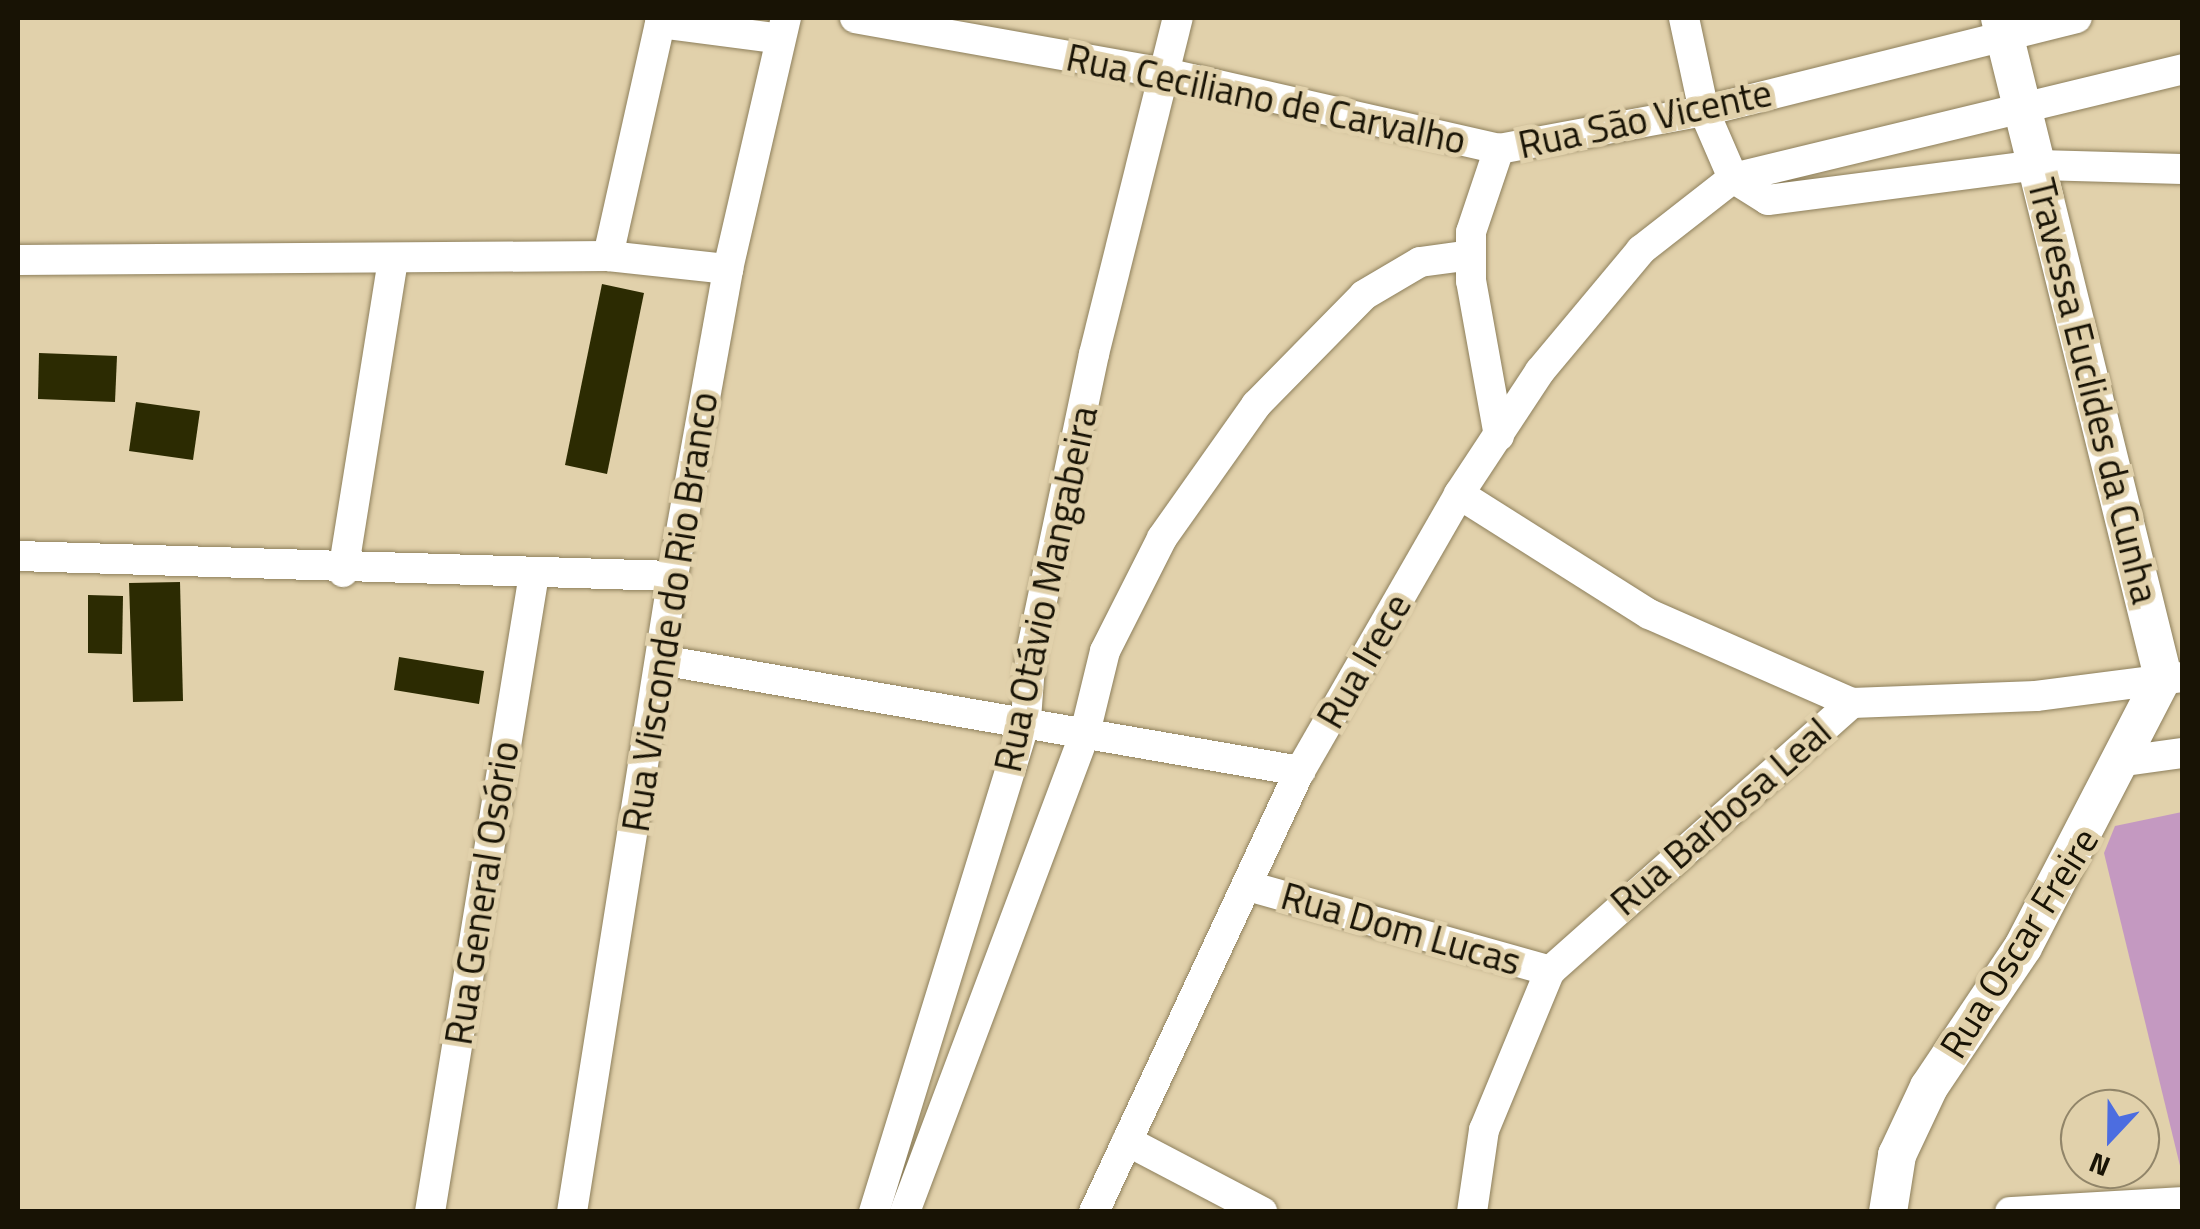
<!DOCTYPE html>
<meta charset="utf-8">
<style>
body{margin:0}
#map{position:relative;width:2200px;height:1229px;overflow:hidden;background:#e1d1ab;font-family:"Titillium Web",sans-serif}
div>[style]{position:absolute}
.green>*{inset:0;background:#c499c1}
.building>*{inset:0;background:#2c2b02}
.roads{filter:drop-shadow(0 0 2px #8d7f5b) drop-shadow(0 0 2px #8d7f5b)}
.minor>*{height:30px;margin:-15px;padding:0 15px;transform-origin:15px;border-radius:15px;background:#fff}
.tertiary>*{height:38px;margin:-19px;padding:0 19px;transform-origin:19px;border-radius:19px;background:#fff}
span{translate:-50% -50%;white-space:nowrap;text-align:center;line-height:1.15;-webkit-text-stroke:10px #e1d1ab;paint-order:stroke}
.street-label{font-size:38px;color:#181305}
.frame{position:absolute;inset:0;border:20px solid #181305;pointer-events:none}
.north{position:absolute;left:2060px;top:1089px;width:100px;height:100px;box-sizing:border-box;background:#e1d1ab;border:2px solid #918569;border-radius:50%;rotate:202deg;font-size:28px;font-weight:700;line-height:40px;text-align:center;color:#181305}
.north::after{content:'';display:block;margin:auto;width:35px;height:45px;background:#4c6de0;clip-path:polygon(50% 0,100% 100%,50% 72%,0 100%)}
</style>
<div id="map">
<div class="green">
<i style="clip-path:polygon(2182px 812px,2182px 1174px,2104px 853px,2115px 826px)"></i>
</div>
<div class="building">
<i style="clip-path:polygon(602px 284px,644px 293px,607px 474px,565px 465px)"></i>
<i style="clip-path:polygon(39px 353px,117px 356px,115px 402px,38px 399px)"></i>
<i style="clip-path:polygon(136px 402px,200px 411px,193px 460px,129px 451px)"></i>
<i style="clip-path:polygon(180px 582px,183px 701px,133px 702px,129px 583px)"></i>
<i style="clip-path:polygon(88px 595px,123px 596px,122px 654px,88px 653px)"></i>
<i style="clip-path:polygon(399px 657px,484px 671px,479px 704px,394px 690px)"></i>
</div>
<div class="roads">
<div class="minor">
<i style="left:855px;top:18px;width:315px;rotate:10.1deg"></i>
<i style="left:1165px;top:73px;width:343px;rotate:12.8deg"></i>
<i style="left:1684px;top:18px;width:95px;rotate:77.9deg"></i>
<i style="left:1704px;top:111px;width:73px;rotate:66.6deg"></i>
<i style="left:1733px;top:178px;width:41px;rotate:32.2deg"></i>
<i style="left:1768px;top:200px;width:273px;rotate:-7.4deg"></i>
<i style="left:2039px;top:165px;width:143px;rotate:1.6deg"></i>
<i style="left:660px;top:23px;width:117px;rotate:7.4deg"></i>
<i style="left:608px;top:256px;width:244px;rotate:-77.4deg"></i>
<i style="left:18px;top:260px;width:590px;rotate:-0.39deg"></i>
<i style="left:608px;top:256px;width:121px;rotate:6.2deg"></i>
<i style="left:1499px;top:436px;width:158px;rotate:-100.2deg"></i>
<i style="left:1471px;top:281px;width:49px;rotate:-90deg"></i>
<i style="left:1471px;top:232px;width:88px;rotate:-71.4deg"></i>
<i style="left:1499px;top:149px;width:208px;rotate:-10.5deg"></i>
<i style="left:1704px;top:111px;width:384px;rotate:-14deg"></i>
<i style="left:1459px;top:494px;width:225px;rotate:32.3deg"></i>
<i style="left:1649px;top:614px;width:222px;rotate:23.7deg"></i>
<i style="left:18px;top:556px;width:655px;rotate:1.75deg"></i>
<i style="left:343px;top:572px;width:315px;rotate:-80.9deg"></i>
<i style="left:661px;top:660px;width:649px;rotate:9.85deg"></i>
<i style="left:2124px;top:761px;width:59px;rotate:-7.9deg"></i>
<i style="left:1252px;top:887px;width:310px;rotate:15.7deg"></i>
<i style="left:1127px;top:1141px;width:153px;rotate:27.7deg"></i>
<i style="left:430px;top:1212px;width:646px;rotate:-80.74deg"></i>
<i style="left:572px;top:1212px;width:644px;rotate:-80.98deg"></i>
<i style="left:673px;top:576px;width:312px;rotate:-79.8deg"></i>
<i style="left:728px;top:269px;width:258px;rotate:-77deg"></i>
<i style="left:874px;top:1212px;width:516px;rotate:-72.86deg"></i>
<i style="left:1026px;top:719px;width:66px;rotate:-85.7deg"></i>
<i style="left:1031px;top:653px;width:306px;rotate:-78.1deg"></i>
<i style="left:1094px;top:354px;width:346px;rotate:-76deg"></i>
<i style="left:905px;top:1212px;width:512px;rotate:-69.4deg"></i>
<i style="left:1085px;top:733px;width:84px;rotate:-76.3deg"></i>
<i style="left:1105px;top:651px;width:127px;rotate:-63.2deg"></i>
<i style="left:1162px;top:538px;width:163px;rotate:-54.7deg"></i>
<i style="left:1256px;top:405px;width:154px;rotate:-45.5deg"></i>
<i style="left:1364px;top:295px;width:65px;rotate:-30.5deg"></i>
<i style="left:1420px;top:262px;width:51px;rotate:-7.8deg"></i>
<i style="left:1094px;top:1212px;width:487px;rotate:-65deg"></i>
<i style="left:1300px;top:771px;width:319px;rotate:-60.1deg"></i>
<i style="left:1459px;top:494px;width:147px;rotate:-56.6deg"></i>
<i style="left:1540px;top:371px;width:158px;rotate:-50.1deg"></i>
<i style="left:1641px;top:250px;width:117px;rotate:-38deg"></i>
<i style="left:1733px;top:178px;width:462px;rotate:-13.6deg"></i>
<i style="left:1472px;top:1212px;width:83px;rotate:-81.7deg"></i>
<i style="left:1484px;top:1130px;width:172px;rotate:-67.5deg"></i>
<i style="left:1550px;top:971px;width:404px;rotate:-41.6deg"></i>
<i style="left:1852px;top:703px;width:184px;rotate:-2.2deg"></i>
<i style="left:2036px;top:696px;width:147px;rotate:-7.4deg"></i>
<i style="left:2010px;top:1212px;width:172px;rotate:-3.3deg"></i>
</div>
<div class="tertiary">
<i style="left:1888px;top:1212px;width:58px;rotate:-81deg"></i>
<i style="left:1897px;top:1155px;width:75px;rotate:-64.8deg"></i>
<i style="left:1929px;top:1087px;width:169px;rotate:-56.1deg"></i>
<i style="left:2023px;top:947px;width:304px;rotate:-62.6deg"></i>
<i style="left:2163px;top:677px;width:679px;rotate:-103.89deg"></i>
</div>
</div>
<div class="street-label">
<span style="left:1266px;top:99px;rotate:12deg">Rua Ceciliano de Carvalho</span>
<span style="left:1645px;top:119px;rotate:-12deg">Rua São Vicente</span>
<span style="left:2093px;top:391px;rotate:76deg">Travessa Euclides da Cunha</span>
<span style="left:1046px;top:589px;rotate:-78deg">Rua Otávio Mangabeira</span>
<span style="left:670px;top:612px;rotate:-81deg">Rua Visconde do Rio Branco</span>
<span style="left:1364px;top:661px;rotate:-60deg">Rua Irece</span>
<span style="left:1721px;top:817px;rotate:-41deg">Rua Barbosa Leal</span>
<span style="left:482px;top:893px;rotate:-81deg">Rua General Osório</span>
<span style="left:1401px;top:929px;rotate:16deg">Rua Dom Lucas</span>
<span style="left:2019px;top:943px;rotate:-58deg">Rua Oscar Freire</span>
</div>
<div class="frame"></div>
<div class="north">N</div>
</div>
